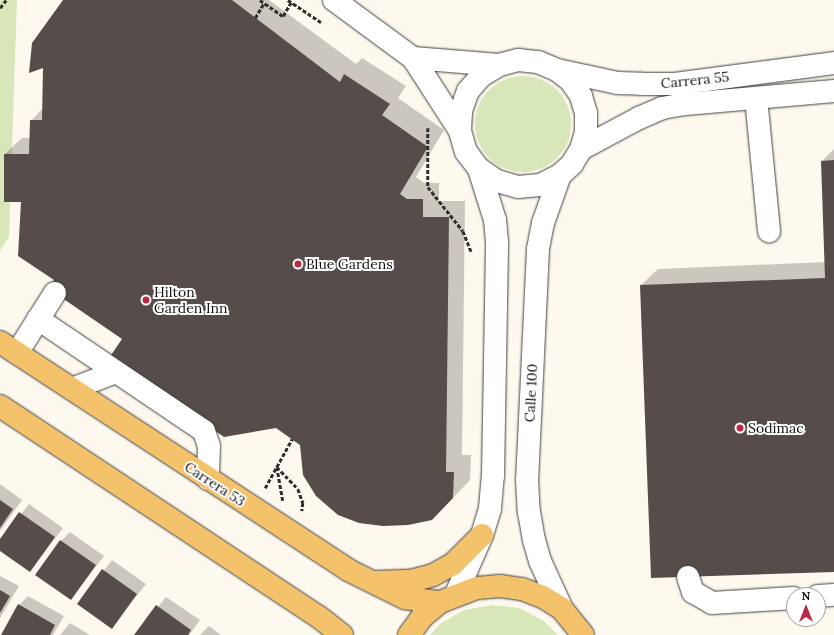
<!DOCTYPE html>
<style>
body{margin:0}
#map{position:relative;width:834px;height:635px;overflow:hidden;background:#fef9ee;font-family:Lora,serif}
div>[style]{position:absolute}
.green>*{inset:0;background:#d7e7b9}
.round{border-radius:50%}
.shadow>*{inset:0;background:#0003}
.building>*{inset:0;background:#564d4a}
.path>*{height:2.5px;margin-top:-1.25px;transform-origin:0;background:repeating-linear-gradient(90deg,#2f2f2f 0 4px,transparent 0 6px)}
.roads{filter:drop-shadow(0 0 1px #404040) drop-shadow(0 0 1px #404040)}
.minor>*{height:22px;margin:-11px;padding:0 11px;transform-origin:11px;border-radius:11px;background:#fff}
.major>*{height:22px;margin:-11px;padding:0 11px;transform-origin:11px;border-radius:11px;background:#f3c26a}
.dots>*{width:11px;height:11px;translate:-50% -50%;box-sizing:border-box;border:2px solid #fff;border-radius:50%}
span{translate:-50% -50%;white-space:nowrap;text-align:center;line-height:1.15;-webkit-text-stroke:4px #fff;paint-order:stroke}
.street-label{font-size:14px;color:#0d0d0d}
.poi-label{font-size:14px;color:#0d0d0d}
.left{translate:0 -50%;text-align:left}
.north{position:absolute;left:786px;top:587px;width:40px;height:40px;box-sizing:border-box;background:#fff;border:1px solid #9e9e9e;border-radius:50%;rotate:0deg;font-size:11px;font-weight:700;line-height:16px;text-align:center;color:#0d0d0d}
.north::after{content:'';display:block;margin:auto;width:14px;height:18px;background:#b82b42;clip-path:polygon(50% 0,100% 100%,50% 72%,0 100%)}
</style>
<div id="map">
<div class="green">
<i style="clip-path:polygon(0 0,17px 0,9px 237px,0 251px)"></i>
<i class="round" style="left:475px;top:76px;width:96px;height:96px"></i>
<i style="clip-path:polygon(492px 605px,519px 608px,544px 621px,558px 635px,430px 635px,440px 624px,464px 610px)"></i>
</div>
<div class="shadow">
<i style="clip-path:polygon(64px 0,269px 0,356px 64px,362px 58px,406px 86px,398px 98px,444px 130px,416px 177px,424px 183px,439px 183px,439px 201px,465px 201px,462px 455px,471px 455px,470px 480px,449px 502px,301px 445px,276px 427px,124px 339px,56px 280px,5px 154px,22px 138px,30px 138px,31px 121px,43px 108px)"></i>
<i style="clip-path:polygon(834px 149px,834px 570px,641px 285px,658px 269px,826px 262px,822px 161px)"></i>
<i style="clip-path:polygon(0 484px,22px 500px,0 531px)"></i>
<i style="clip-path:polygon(29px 504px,63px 528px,30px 571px,0 550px,0 541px)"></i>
<i style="clip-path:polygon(70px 532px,104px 556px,71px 599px,61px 541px)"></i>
<i style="clip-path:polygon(112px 560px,146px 584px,112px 627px,78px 604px)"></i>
<i style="clip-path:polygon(0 576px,19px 586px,0 618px)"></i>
<i style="clip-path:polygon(28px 596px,64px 616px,53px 635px,2px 635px,19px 605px)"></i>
<i style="clip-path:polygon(166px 597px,200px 620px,189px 635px,136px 635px)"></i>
<i style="clip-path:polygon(70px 623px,90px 635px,60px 635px)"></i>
<i style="clip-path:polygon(209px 626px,221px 635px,200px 635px)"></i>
</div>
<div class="building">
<i style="clip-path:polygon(63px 0,232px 0,340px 82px,344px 74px,390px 104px,382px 115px,428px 147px,400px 194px,407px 199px,423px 199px,423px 217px,449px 217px,446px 472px,454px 472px,453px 498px,432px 520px,408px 525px,383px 526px,359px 523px,338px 515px,316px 496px,303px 475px,300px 445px,276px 428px,224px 437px,109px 358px,122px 339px,49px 289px,54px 280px,18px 256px,21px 202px,4px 202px,4px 154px,29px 154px,30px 120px,42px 120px,43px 68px,29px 73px,32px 43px)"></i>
<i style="clip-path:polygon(834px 160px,834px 572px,651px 578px,640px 285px,825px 278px,821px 161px)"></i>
<i style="clip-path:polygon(0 500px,13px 509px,0 528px)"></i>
<i style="clip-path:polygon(19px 512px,55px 537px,30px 572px,0 551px,0 539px)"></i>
<i style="clip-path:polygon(60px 540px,96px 565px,71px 600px,35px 575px)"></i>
<i style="clip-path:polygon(102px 569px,137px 594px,112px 629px,77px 604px)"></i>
<i style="clip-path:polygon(0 590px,10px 596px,0 613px)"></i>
<i style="clip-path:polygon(18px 604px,55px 625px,50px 635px,1px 635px)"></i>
<i style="clip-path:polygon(156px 605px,191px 630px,188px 635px,134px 635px)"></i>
</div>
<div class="path">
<i style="left:260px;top:0;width:28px;rotate:35deg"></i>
<i style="left:283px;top:16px;width:16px;rotate:-60deg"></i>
<i style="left:288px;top:0;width:40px;rotate:34deg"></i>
<i style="left:0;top:8px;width:10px;rotate:-53deg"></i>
<i style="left:255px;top:18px;width:17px;rotate:-59deg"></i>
<i style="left:428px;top:128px;width:59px;rotate:90deg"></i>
<i style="left:428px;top:187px;width:56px;rotate:51.5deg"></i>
<i style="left:463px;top:231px;width:22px;rotate:68deg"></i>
<i style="left:277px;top:467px;width:30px;rotate:46deg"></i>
<i style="left:298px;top:489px;width:15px;rotate:70deg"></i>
<i style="left:303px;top:503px;width:8px;rotate:97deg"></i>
<i style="left:277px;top:467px;width:34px;rotate:80deg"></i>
<i style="left:265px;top:488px;width:56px;rotate:-61.1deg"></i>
</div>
<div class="roads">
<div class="minor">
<i style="left:334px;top:0;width:98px;rotate:36.3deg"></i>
<i style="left:413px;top:58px;width:87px;rotate:57.2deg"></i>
<i style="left:413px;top:58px;width:86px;rotate:4.7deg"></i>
<i style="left:557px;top:70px;width:18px;rotate:38deg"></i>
<i style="left:571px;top:81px;width:18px;rotate:56deg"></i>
<i style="left:581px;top:96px;width:18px;rotate:74deg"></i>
<i style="left:586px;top:113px;width:19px;rotate:90deg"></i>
<i style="left:586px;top:132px;width:18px;rotate:106deg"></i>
<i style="left:581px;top:149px;width:17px;rotate:121deg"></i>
<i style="left:572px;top:164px;width:16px;rotate:137deg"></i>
<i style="left:560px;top:175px;width:22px;rotate:153deg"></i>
<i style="left:540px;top:185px;width:22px;rotate:175deg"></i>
<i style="left:518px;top:187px;width:22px;rotate:-164deg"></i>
<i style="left:497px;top:181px;width:22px;rotate:-146deg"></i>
<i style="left:479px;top:169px;width:21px;rotate:-127deg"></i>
<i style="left:466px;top:152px;width:22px;rotate:-106deg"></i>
<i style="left:460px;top:131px;width:20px;rotate:-87deg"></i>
<i style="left:461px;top:111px;width:21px;rotate:-71deg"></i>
<i style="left:468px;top:91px;width:20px;rotate:-49deg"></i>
<i style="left:481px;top:76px;width:21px;rotate:-31deg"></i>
<i style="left:499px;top:65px;width:20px;rotate:-15deg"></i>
<i style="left:518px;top:60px;width:20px;rotate:6deg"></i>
<i style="left:538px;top:62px;width:21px;rotate:23deg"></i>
<i style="left:557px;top:70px;width:62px;rotate:12deg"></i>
<i style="left:618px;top:83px;width:24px;rotate:2deg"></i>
<i style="left:642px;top:84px;width:33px"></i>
<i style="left:675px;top:84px;width:160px;rotate:-7.5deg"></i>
<i style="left:756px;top:98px;width:134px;rotate:84.4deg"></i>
<i style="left:581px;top:149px;width:66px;rotate:-28.1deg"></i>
<i style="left:639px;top:118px;width:25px;rotate:-23deg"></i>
<i style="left:662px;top:108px;width:23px;rotate:-10deg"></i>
<i style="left:685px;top:104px;width:150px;rotate:-5deg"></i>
<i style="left:560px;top:175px;width:51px;rotate:109.5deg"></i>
<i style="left:543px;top:223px;width:26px;rotate:101deg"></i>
<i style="left:538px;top:249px;width:230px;rotate:92.7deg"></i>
<i style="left:527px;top:479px;width:33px;rotate:87deg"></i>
<i style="left:529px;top:512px;width:28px;rotate:80deg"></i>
<i style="left:534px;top:540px;width:22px;rotate:74deg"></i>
<i style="left:540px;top:561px;width:53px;rotate:65.4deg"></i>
<i style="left:38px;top:319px;width:200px;rotate:34deg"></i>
<i style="left:204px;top:431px;width:16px;rotate:72deg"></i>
<i style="left:209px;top:446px;width:33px;rotate:92deg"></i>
<i style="left:17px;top:353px;width:71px;rotate:-57.7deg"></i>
<i style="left:72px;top:389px;width:47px;rotate:-21.1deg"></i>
<i style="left:688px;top:577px;width:16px;rotate:72deg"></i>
<i style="left:693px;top:592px;width:22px;rotate:30deg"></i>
<i style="left:712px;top:603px;width:82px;rotate:-3.5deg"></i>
<i style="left:456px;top:594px;width:64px;rotate:-66.2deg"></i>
<i style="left:482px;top:535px;width:28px;rotate:-73deg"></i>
<i style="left:490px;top:508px;width:32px;rotate:-85deg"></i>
<i style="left:493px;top:476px;width:234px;rotate:-89deg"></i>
<i style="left:497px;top:242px;width:22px;rotate:-95deg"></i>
<i style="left:495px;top:220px;width:53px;rotate:-107.4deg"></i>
<i style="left:818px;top:596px;width:16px;rotate:-4deg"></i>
</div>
<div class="major">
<i style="left:0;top:342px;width:416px;rotate:33.2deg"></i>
<i style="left:348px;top:570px;width:64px;rotate:26.2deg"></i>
<i style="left:405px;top:598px;width:35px;rotate:7deg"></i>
<i style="left:0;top:406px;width:382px;rotate:33.5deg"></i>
<i style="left:319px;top:617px;width:29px;rotate:38deg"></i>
<i style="left:377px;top:582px;width:34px;rotate:-2deg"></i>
<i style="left:411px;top:581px;width:23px;rotate:-15deg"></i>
<i style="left:433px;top:575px;width:23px;rotate:-29deg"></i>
<i style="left:453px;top:564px;width:41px;rotate:-45deg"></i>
<i style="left:409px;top:635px;width:22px;rotate:-54deg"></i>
<i style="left:422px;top:617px;width:23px;rotate:-40deg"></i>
<i style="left:440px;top:602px;width:40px;rotate:-21deg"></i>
<i style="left:477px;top:588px;width:23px;rotate:-5deg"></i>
<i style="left:500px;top:586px;width:22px;rotate:8deg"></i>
<i style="left:522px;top:589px;width:22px;rotate:21deg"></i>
<i style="left:543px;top:597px;width:22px;rotate:32deg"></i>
<i style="left:562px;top:609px;width:33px;rotate:51deg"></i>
</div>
</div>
<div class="dots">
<i style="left:298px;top:264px;background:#b82b42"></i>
<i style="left:146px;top:300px;background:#b82b42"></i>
<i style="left:740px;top:428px;background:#b82b42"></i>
</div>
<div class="street-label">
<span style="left:695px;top:80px;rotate:-6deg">Carrera 55</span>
<span style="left:531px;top:393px;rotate:-87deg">Calle 100</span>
<span style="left:215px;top:484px;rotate:33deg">Carrera 53</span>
</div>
<div class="poi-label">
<span class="left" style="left:306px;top:264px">Blue Gardens</span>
<span class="left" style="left:154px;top:300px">Hilton<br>Garden Inn</span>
<span class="left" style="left:748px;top:428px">Sodimac</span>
</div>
<div class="north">N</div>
</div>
